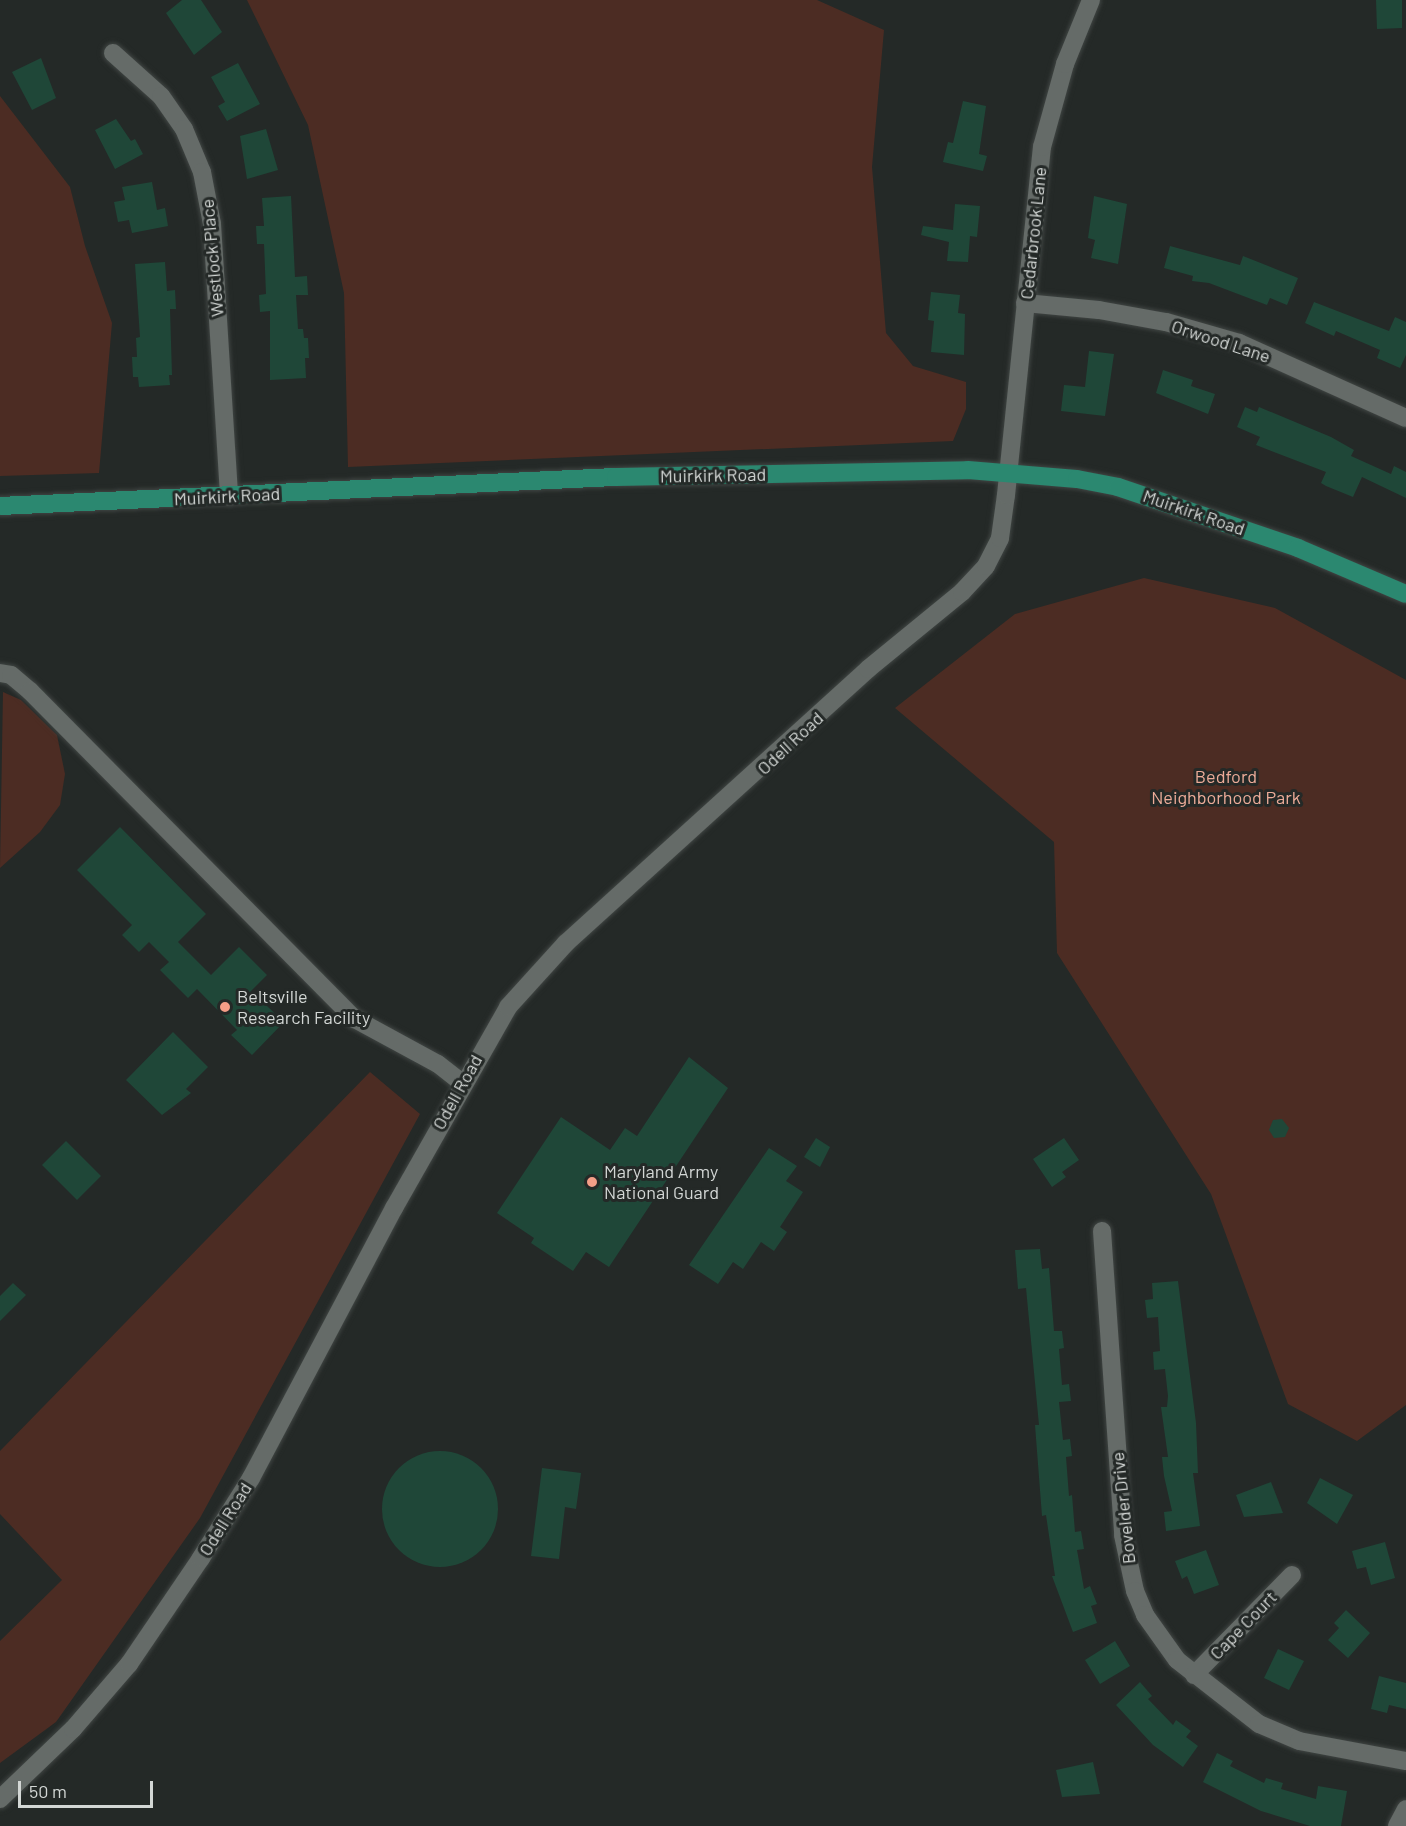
<!DOCTYPE html>
<style>
body{margin:0}
#map{position:relative;width:1406px;height:1826px;overflow:hidden;background:#242927;font-family:Barlow,sans-serif}
div>[style]{position:absolute}
.green>*{inset:0;background:#4c2c23}
.building>*{inset:0;background:#1f4738}
.round{border-radius:50%}
.roads{filter:drop-shadow(0 0 2px #404543) drop-shadow(0 0 2px #404543)}
.minor>*{height:18px;margin:-9px;padding:0 9px;transform-origin:9px;border-radius:9px;background:#656b68}
.major>*{height:18px;margin:-9px;padding:0 9px;transform-origin:9px;border-radius:9px;background:#2b8870}
.dots>*{width:16px;height:16px;translate:-50% -50%;box-sizing:border-box;border:3px solid #242927;border-radius:50%}
span{translate:-50% -50%;white-space:nowrap;text-align:center;line-height:1.15;-webkit-text-stroke:6px #242927;paint-order:stroke}
.street-label{font-size:18px;color:#d3d7d5}
.park-label{font-size:18px;color:#edac99}
.poi-label{font-size:18px;color:#d3d7d5}
.left{translate:0 -50%;text-align:left}
.scale{position:absolute;left:18px;top:1781px;width:135px;height:27px;box-sizing:border-box;border:3px solid #d3d7d5;border-top:0;padding-left:8px;font-size:18px;line-height:21px;white-space:nowrap;color:#d3d7d5;-webkit-text-stroke:4px #242927;paint-order:stroke}
</style>
<div id="map">
<div class="green">
<i style="clip-path:polygon(247px 0,817px 0,884px 30px,872px 167px,886px 333px,913px 366px,966px 382px,966px 409px,953px 441px,348px 467px,344px 293px,308px 125px)"></i>
<i style="clip-path:polygon(0 96px,70px 187px,85px 246px,112px 323px,99px 473px,0 476px)"></i>
<i style="clip-path:polygon(1144px 578px,1275px 608px,1406px 680px,1406px 1405px,1357px 1441px,1288px 1404px,1211px 1194px,1057px 953px,1054px 842px,895px 708px,1015px 614px)"></i>
<i style="clip-path:polygon(3px 692px,21px 700px,57px 735px,65px 774px,60px 805px,40px 832px,0 868px)"></i>
<i style="clip-path:polygon(370px 1072px,420px 1114px,200px 1518px,56px 1722px,0 1763px,0 1641px,62px 1580px,0 1514px,0 1451px)"></i>
</div>
<div class="building">
<i style="clip-path:polygon(182px 0,201px 0,222px 32px,194px 55px,166px 13px)"></i>
<i style="clip-path:polygon(1376px 0,1402px 0,1402px 28px,1377px 29px)"></i>
<i style="clip-path:polygon(41px 58px,56px 98px,32px 110px,12px 72px)"></i>
<i style="clip-path:polygon(238px 63px,260px 104px,227px 121px,218px 106px,225px 102px,211px 77px)"></i>
<i style="clip-path:polygon(963px 101px,986px 106px,979px 154px,987px 156px,983px 171px,943px 162px,948px 142px,953px 143px)"></i>
<i style="clip-path:polygon(116px 119px,131px 141px,135px 139px,143px 154px,115px 169px,95px 130px)"></i>
<i style="clip-path:polygon(266px 129px,278px 170px,247px 179px,240px 136px)"></i>
<i style="clip-path:polygon(152px 182px,157px 210px,165px 208px,168px 226px,132px 233px,129px 220px,118px 222px,114px 202px,125px 200px,122px 187px)"></i>
<i style="clip-path:polygon(291px 196px,295px 277px,307px 276px,308px 295px,296px 295px,298px 329px,303px 329px,304px 338px,308px 338px,309px 358px,305px 358px,306px 378px,270px 380px,270px 311px,260px 312px,259px 295px,266px 294px,264px 244px,257px 244px,256px 226px,264px 226px,262px 198px)"></i>
<i style="clip-path:polygon(1094px 196px,1127px 204px,1118px 264px,1091px 258px,1095px 240px,1088px 238px)"></i>
<i style="clip-path:polygon(955px 204px,980px 206px,977px 237px,970px 236px,968px 262px,947px 261px,949px 242px,921px 235px,923px 226px,953px 230px)"></i>
<i style="clip-path:polygon(1170px 246px,1240px 265px,1243px 256px,1298px 278px,1287px 305px,1270px 298px,1267px 305px,1209px 283px,1192px 281px,1193px 276px,1164px 268px)"></i>
<i style="clip-path:polygon(165px 262px,167px 291px,175px 290px,176px 309px,170px 309px,172px 375px,169px 375px,170px 385px,139px 387px,138px 377px,133px 377px,132px 357px,137px 357px,136px 338px,140px 337px,135px 264px)"></i>
<i style="clip-path:polygon(931px 292px,960px 295px,958px 313px,965px 314px,964px 355px,931px 352px,934px 321px,928px 320px)"></i>
<i style="clip-path:polygon(1314px 302px,1389px 331px,1395px 317px,1406px 322px,1406px 355px,1400px 368px,1377px 358px,1380px 350px,1336px 331px,1334px 336px,1305px 323px)"></i>
<i style="clip-path:polygon(1089px 351px,1114px 354px,1105px 416px,1061px 411px,1064px 385px,1085px 387px)"></i>
<i style="clip-path:polygon(1163px 370px,1193px 380px,1191px 386px,1215px 394px,1208px 414px,1156px 393px)"></i>
<i style="clip-path:polygon(1245px 407px,1257px 412px,1259px 407px,1331px 437px,1354px 450px,1351px 456px,1391px 474px,1394px 466px,1406px 472px,1406px 498px,1362px 477px,1353px 497px,1326px 486px,1321px 483px,1326px 472px,1256px 445px,1260px 437px,1237px 427px)"></i>
<i style="clip-path:polygon(120px 827px,206px 914px,178px 942px,211px 975px,239px 947px,267px 975px,251px 991px,284px 1022px,252px 1055px,231px 1035px,237px 1030px,197px 989px,188px 998px,160px 970px,169px 962px,149px 942px,139px 952px,122px 935px,132px 925px,77px 870px)"></i>
<i style="clip-path:polygon(173px 1032px,208px 1067px,186px 1089px,191px 1093px,162px 1115px,126px 1080px)"></i>
<i style="clip-path:polygon(689px 1057px,728px 1088px,609px 1267px,586px 1252px,573px 1271px,531px 1243px,534px 1238px,497px 1213px,561px 1117px,610px 1150px,625px 1128px,637px 1136px)"></i>
<i style="clip-path:polygon(1282px 1119px,1289px 1128px,1285px 1137px,1274px 1138px,1269px 1130px,1273px 1120px)"></i>
<i style="clip-path:polygon(816px 1138px,830px 1147px,820px 1167px,804px 1157px)"></i>
<i style="clip-path:polygon(1064px 1138px,1079px 1160px,1062px 1172px,1066px 1177px,1052px 1187px,1033px 1159px)"></i>
<i style="clip-path:polygon(66px 1141px,101px 1176px,77px 1200px,42px 1165px)"></i>
<i style="clip-path:polygon(769px 1148px,797px 1166px,786px 1181px,803px 1192px,780px 1227px,787px 1232px,774px 1251px,761px 1242px,743px 1269px,733px 1262px,718px 1284px,689px 1265px)"></i>
<i style="clip-path:polygon(1040px 1249px,1042px 1269px,1049px 1268px,1054px 1331px,1062px 1331px,1064px 1348px,1059px 1349px,1062px 1385px,1069px 1384px,1071px 1401px,1059px 1402px,1063px 1440px,1070px 1439px,1072px 1456px,1066px 1457px,1069px 1496px,1072px 1495px,1075px 1532px,1081px 1531px,1084px 1549px,1077px 1550px,1084px 1589px,1090px 1586px,1097px 1604px,1091px 1606px,1097px 1623px,1073px 1632px,1052px 1576px,1055px 1576px,1046px 1515px,1042px 1516px,1035px 1425px,1039px 1425px,1026px 1288px,1018px 1289px,1015px 1250px)"></i>
<i style="clip-path:polygon(1178px 1281px,1196px 1423px,1198px 1473px,1193px 1473px,1200px 1526px,1166px 1531px,1164px 1512px,1172px 1511px,1164px 1476px,1162px 1457px,1168px 1457px,1161px 1407px,1167px 1407px,1168px 1396px,1165px 1369px,1154px 1370px,1153px 1352px,1160px 1351px,1158px 1317px,1147px 1318px,1145px 1300px,1153px 1299px,1152px 1283px)"></i>
<i style="clip-path:polygon(13px 1283px,26px 1295px,0 1321px,0 1296px)"></i>
<i class="round" style="left:382px;top:1451px;width:116px;height:116px"></i>
<i style="clip-path:polygon(542px 1468px,581px 1473px,576px 1509px,565px 1507px,559px 1559px,531px 1556px)"></i>
<i style="clip-path:polygon(1320px 1478px,1353px 1495px,1337px 1524px,1307px 1503px)"></i>
<i style="clip-path:polygon(1271px 1482px,1283px 1513px,1244px 1517px,1236px 1495px)"></i>
<i style="clip-path:polygon(1385px 1542px,1395px 1578px,1371px 1585px,1366px 1567px,1357px 1569px,1352px 1551px)"></i>
<i style="clip-path:polygon(1206px 1550px,1219px 1585px,1194px 1594px,1187px 1576px,1182px 1579px,1175px 1561px)"></i>
<i style="clip-path:polygon(1346px 1610px,1370px 1633px,1348px 1658px,1328px 1640px,1339px 1628px,1334px 1623px)"></i>
<i style="clip-path:polygon(1115px 1641px,1130px 1666px,1100px 1684px,1085px 1660px)"></i>
<i style="clip-path:polygon(1278px 1649px,1304px 1661px,1289px 1690px,1264px 1678px)"></i>
<i style="clip-path:polygon(1379px 1676px,1406px 1683px,1406px 1709px,1389px 1705px,1387px 1713px,1371px 1709px)"></i>
<i style="clip-path:polygon(1140px 1682px,1152px 1696px,1148px 1699px,1173px 1725px,1176px 1720px,1191px 1731px,1186px 1737px,1198px 1746px,1183px 1767px,1153px 1745px,1116px 1705px)"></i>
<i style="clip-path:polygon(1217px 1753px,1233px 1761px,1230px 1766px,1264px 1783px,1266px 1778px,1283px 1783px,1281px 1789px,1316px 1799px,1318px 1786px,1347px 1791px,1341px 1826px,1310px 1826px,1261px 1811px,1203px 1782px)"></i>
<i style="clip-path:polygon(1093px 1762px,1100px 1794px,1062px 1797px,1056px 1770px)"></i>
</div>
<div class="roads">
<div class="minor">
<i style="left:113px;top:53px;width:64px;rotate:41.9deg"></i>
<i style="left:161px;top:96px;width:40px;rotate:55.1deg"></i>
<i style="left:184px;top:129px;width:47px;rotate:67.3deg"></i>
<i style="left:202px;top:172px;width:53px;rotate:79.1deg"></i>
<i style="left:212px;top:224px;width:273px;rotate:86.4deg"></i>
<i style="left:1025px;top:303px;width:74px;rotate:5.4deg"></i>
<i style="left:1099px;top:310px;width:68px;rotate:10.2deg"></i>
<i style="left:1166px;top:322px;width:76px;rotate:16deg"></i>
<i style="left:1239px;top:343px;width:183px;rotate:24.2deg"></i>
<i style="left:0;top:673px;width:11px;rotate:10deg"></i>
<i style="left:11px;top:675px;width:25px;rotate:40deg"></i>
<i style="left:30px;top:691px;width:462px;rotate:45.3deg"></i>
<i style="left:355px;top:1019px;width:94px;rotate:28.5deg"></i>
<i style="left:438px;top:1064px;width:31px;rotate:38deg"></i>
<i style="left:1102px;top:1231px;width:305px;rotate:86deg"></i>
<i style="left:1123px;top:1535px;width:57px;rotate:77.9deg"></i>
<i style="left:1135px;top:1591px;width:26px;rotate:67deg"></i>
<i style="left:1145px;top:1615px;width:55px;rotate:54.6deg"></i>
<i style="left:1177px;top:1660px;width:104px;rotate:38deg"></i>
<i style="left:1259px;top:1724px;width:43px;rotate:23deg"></i>
<i style="left:1299px;top:1741px;width:109px;rotate:10.6deg"></i>
<i style="left:1194px;top:1675px;width:140px;rotate:-45.6deg"></i>
<i style="left:0;top:1799px;width:101px;rotate:-43.8deg"></i>
<i style="left:73px;top:1729px;width:86px;rotate:-49.3deg"></i>
<i style="left:129px;top:1664px;width:128px;rotate:-55.8deg"></i>
<i style="left:201px;top:1558px;width:94px;rotate:-58deg"></i>
<i style="left:251px;top:1478px;width:306px;rotate:-62.1deg"></i>
<i style="left:394px;top:1208px;width:231px;rotate:-60.4deg"></i>
<i style="left:508px;top:1007px;width:86px;rotate:-47.8deg"></i>
<i style="left:566px;top:943px;width:408px;rotate:-42.2deg"></i>
<i style="left:868px;top:669px;width:122px;rotate:-39.3deg"></i>
<i style="left:962px;top:592px;width:35px;rotate:-47deg"></i>
<i style="left:986px;top:566px;width:31px;rotate:-63deg"></i>
<i style="left:1000px;top:538px;width:43px;rotate:-82.1deg"></i>
<i style="left:1006px;top:495px;width:350px;rotate:-84.1deg"></i>
<i style="left:1042px;top:147px;width:86px;rotate:-74.5deg"></i>
<i style="left:1065px;top:64px;width:69px;rotate:-67.9deg"></i>
<i style="left:1397px;top:1826px;width:19px;rotate:-62deg"></i>
</div>
<div class="major">
<i style="left:0;top:506px;width:617px;rotate:-2.7deg"></i>
<i style="left:616px;top:477px;width:352px;rotate:-1.1deg"></i>
<i style="left:968px;top:470px;width:109px;rotate:4.7deg"></i>
<i style="left:1077px;top:479px;width:42px;rotate:11deg"></i>
<i style="left:1118px;top:487px;width:190px;rotate:18.7deg"></i>
<i style="left:1298px;top:548px;width:117px;rotate:23.1deg"></i>
</div>
</div>
<div class="dots">
<i style="left:225px;top:1007px;background:#f49e87"></i>
<i style="left:592px;top:1182px;background:#f49e87"></i>
</div>
<div class="street-label">
<span style="left:1033px;top:233px;rotate:-84deg">Cedarbrook Lane</span>
<span style="left:212px;top:258px;rotate:-95deg">Westlock Place</span>
<span style="left:1221px;top:341px;rotate:18deg">Orwood Lane</span>
<span style="left:713px;top:475px;rotate:-1deg">Muirkirk Road</span>
<span style="left:227px;top:496px;rotate:-3deg">Muirkirk Road</span>
<span style="left:1194px;top:512px;rotate:19deg">Muirkirk Road</span>
<span style="left:790px;top:743px;rotate:-43deg">Odell Road</span>
<span style="left:457px;top:1092px;rotate:-61deg">Odell Road</span>
<span style="left:1123px;top:1508px;rotate:-96deg">Bovelder Drive</span>
<span style="left:225px;top:1519px;rotate:-58deg">Odell Road</span>
<span style="left:1243px;top:1625px;rotate:-46deg">Cape Court</span>
</div>
<div class="park-label">
<span style="left:1226px;top:787px">Bedford<br>Neighborhood Park</span>
</div>
<div class="poi-label">
<span class="left" style="left:237px;top:1007px">Beltsville<br>Research Facility</span>
<span class="left" style="left:604px;top:1182px">Maryland Army<br>National Guard</span>
</div>
<div class="scale">50 m</div>
</div>
